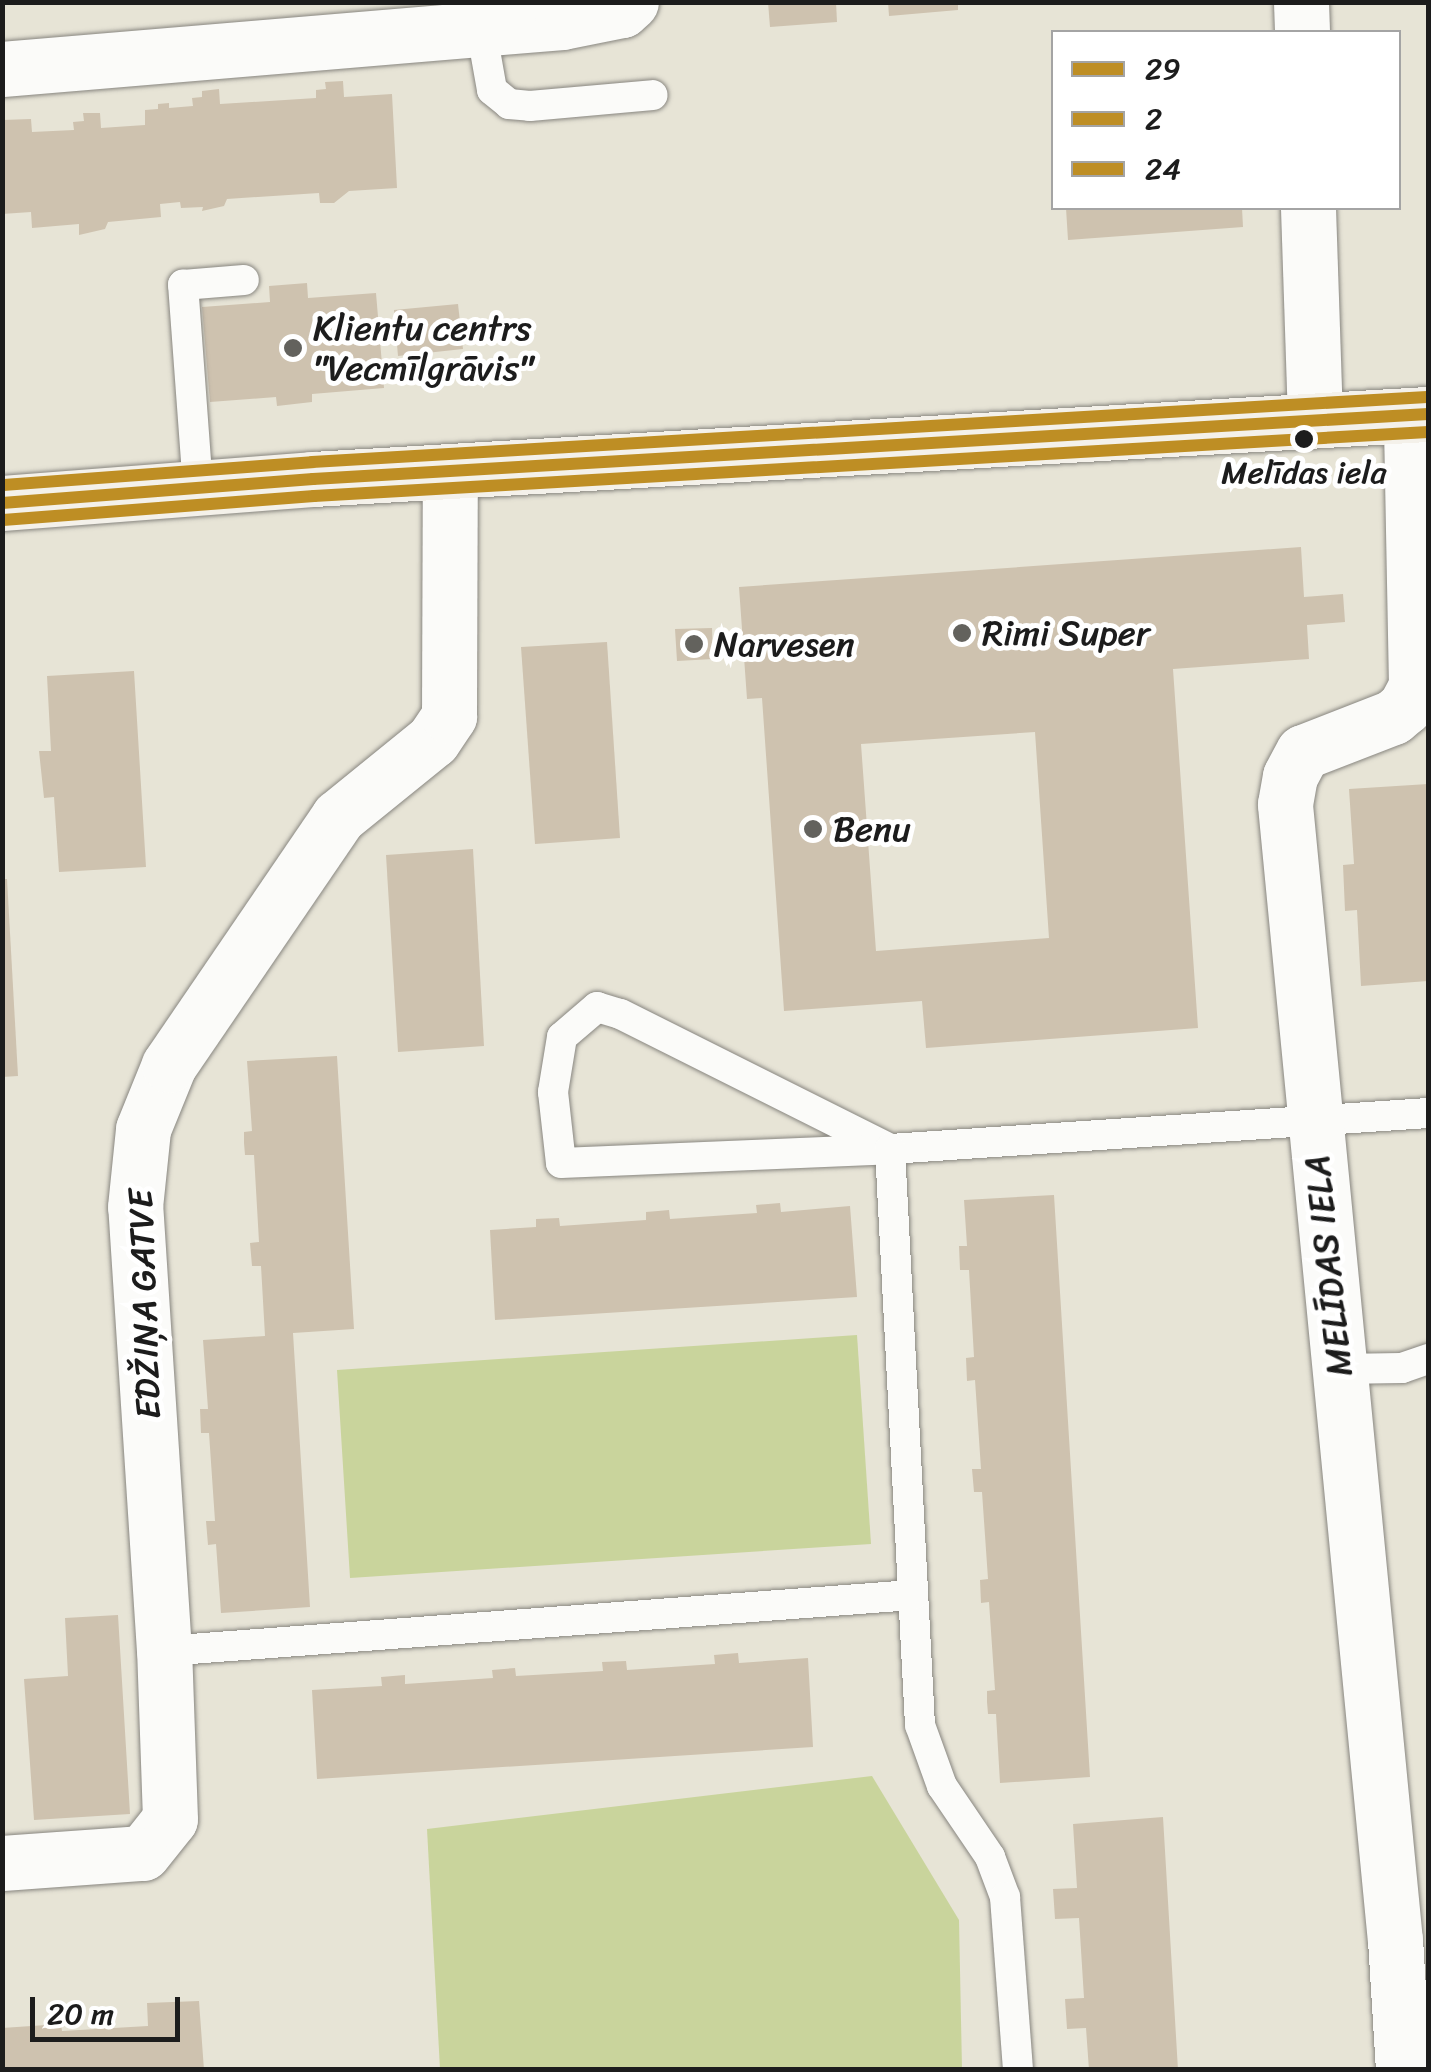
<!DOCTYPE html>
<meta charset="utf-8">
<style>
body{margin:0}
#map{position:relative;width:1431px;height:2072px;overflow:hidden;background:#e7e4d6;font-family:Sriracha,sans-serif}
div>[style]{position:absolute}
.green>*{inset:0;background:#c9d49c}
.building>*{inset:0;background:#cec2af}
.roads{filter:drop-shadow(0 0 2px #888680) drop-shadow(0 0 2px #888680)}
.lane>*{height:30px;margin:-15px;padding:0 15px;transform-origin:15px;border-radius:15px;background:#fbfbf9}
.street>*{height:55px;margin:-27.5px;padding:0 27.5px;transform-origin:27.5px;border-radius:27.5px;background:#fbfbf9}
.secondary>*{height:55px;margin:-27.5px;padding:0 27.5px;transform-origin:27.5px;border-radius:27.5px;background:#f4f1ea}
.bus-1>*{height:12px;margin:-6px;padding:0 6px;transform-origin:6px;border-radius:6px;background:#be8e24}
.bus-2>*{height:12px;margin:-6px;padding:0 6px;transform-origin:6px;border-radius:6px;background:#be8e24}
.bus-3>*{height:12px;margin:-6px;padding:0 6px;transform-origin:6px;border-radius:6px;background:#be8e24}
.dots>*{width:28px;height:28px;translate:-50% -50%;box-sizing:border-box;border:5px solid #fff;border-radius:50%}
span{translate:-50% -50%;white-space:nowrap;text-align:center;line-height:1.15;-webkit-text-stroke:10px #fff;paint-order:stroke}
.bus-label{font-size:32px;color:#1c1c1c}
.poi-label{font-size:35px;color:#1c1c1c}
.left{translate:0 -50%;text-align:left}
.street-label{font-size:35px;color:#1c1c1c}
.frame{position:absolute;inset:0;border:5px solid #1c1c1c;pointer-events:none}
.legend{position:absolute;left:1051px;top:30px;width:350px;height:180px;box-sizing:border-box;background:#fff;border:2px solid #a4a4a4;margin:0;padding:12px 18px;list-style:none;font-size:30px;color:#1c1c1c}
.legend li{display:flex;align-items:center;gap:20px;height:50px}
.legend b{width:50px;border:2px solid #a4a4a4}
.scale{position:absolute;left:30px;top:1997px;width:150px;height:45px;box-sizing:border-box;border:5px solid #1c1c1c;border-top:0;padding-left:12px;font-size:30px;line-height:35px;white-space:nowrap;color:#1c1c1c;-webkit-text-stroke:8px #fff;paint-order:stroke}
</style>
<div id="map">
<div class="green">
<i style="clip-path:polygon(857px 1335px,871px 1544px,350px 1578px,337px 1370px)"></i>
<i style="clip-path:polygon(872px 1776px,959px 1920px,962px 2069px,440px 2069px,427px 1829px)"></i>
</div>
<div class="building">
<i style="clip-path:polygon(768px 2px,836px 2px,837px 22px,770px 27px)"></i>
<i style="clip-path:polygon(888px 2px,958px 2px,958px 10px,889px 16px)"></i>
<i style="clip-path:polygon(343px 81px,344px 97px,392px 94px,397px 188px,349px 191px,334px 203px,320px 203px,319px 193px,227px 199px,224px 206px,202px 211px,203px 207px,181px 208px,180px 202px,160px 204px,161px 217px,108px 222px,105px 229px,79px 235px,79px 224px,32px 228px,31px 212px,2px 214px,2px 120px,31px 119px,32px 132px,74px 130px,73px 122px,84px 121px,83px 113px,100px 113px,101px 128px,145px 125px,145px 110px,158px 109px,158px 104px,169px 103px,169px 108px,193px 106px,192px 98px,202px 97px,202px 91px,219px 89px,220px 104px,316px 98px,316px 90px,326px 89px,325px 82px)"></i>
<i style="clip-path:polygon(1066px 208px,1242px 208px,1243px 227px,1068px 240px)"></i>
<i style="clip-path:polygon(307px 283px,308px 298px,376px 293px,384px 388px,312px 394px,312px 402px,277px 406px,276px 397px,210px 402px,202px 307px,270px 302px,269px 286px)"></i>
<i style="clip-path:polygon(458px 304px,463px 349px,398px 356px,394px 310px)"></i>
<i style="clip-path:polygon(evenodd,1301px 547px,1304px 597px,1343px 594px,1345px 622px,1307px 625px,1309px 659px,1173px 669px,1198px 1028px,926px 1048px,922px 1001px,784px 1011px,762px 698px,747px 699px,739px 587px,1301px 547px,1035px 732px,1049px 938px,876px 951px,861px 744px,1035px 732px)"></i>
<i style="clip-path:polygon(712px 628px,713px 659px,677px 661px,675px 629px)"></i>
<i style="clip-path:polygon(607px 642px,620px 838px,535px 844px,521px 647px)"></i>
<i style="clip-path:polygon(134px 671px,146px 867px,59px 872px,54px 797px,44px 798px,39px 751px,51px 751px,47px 676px)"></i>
<i style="clip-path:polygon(1428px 784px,1428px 981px,1361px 986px,1357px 910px,1345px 911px,1343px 865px,1354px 864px,1349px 789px)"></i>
<i style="clip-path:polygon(473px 849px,484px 1046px,398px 1052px,386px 855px)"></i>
<i style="clip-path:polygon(2px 879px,7px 879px,18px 1076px,2px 1077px)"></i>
<i style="clip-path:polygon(337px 1056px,354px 1329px,293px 1333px,310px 1607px,221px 1613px,216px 1544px,208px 1545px,206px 1521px,215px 1521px,209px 1433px,201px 1433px,200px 1409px,208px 1409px,203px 1340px,265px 1336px,261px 1266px,252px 1266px,250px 1243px,259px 1242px,254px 1155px,245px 1155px,244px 1143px,244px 1132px,252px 1131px,247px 1061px)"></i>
<i style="clip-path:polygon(1054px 1195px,1090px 1777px,1000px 1783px,996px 1714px,988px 1714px,987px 1702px,987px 1691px,995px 1690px,989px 1602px,981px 1603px,980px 1580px,988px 1579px,982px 1492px,974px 1492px,972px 1469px,981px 1469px,975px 1380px,967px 1381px,966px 1358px,974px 1357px,969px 1270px,960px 1270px,959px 1246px,967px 1246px,964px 1200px)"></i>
<i style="clip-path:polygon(780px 1203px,781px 1212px,850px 1206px,857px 1297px,495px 1320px,490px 1230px,536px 1227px,536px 1219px,559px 1218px,560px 1226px,646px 1220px,646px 1212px,658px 1211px,669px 1210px,670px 1219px,757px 1213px,756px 1205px)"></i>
<i style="clip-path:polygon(118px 1615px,130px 1814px,34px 1820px,24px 1679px,68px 1676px,65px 1618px)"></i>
<i style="clip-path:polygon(738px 1653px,739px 1663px,808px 1658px,813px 1747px,317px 1779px,312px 1690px,382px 1686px,381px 1677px,405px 1675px,405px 1684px,493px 1678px,492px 1670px,515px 1668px,516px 1676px,603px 1671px,602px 1662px,626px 1661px,627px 1670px,715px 1664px,714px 1655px)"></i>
<i style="clip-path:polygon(1163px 1817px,1178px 2070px,1089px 2070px,1086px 2028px,1067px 2029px,1065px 1999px,1084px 1998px,1079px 1918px,1055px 1919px,1053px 1889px,1077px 1888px,1073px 1824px)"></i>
<i style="clip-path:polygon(199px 2001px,204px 2070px,2px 2070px,2px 2028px,61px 2024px,62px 2031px,148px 2026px,147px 2003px)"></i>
</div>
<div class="roads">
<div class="lane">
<i style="left:481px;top:28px;width:63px;rotate:79.9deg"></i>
<i style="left:492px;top:90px;width:22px;rotate:39deg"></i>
<i style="left:509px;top:104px;width:21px;rotate:5deg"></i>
<i style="left:530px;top:106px;width:123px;rotate:-5.1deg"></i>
<i style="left:198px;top:488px;width:204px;rotate:-94.2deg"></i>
<i style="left:183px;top:285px;width:61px;rotate:-4.7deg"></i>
<i style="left:890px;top:1149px;width:302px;rotate:-153.4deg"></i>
<i style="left:620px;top:1014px;width:24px;rotate:-163deg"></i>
<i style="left:597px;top:1007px;width:46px;rotate:139.4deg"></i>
<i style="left:562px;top:1037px;width:56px;rotate:99.3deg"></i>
<i style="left:553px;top:1092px;width:71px;rotate:83.6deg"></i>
<i style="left:561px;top:1163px;width:329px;rotate:-2.4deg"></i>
<i style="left:890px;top:1149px;width:539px;rotate:-3.83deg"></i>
<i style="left:890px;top:1149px;width:577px;rotate:87.02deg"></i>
<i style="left:920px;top:1725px;width:65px;rotate:70.2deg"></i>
<i style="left:942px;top:1786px;width:86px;rotate:55.9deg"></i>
<i style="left:990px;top:1857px;width:43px;rotate:69.4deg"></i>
<i style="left:1005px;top:1897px;width:173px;rotate:85.7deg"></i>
<i style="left:1339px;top:1369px;width:63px;rotate:-0.9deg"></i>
<i style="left:1402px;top:1368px;width:28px;rotate:-19deg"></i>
<i style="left:164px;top:1651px;width:751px;rotate:-4.28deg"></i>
</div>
<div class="street">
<i style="left:1301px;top:2px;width:30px;rotate:88deg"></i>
<i style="left:2px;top:69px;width:562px;rotate:-4.8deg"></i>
<i style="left:562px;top:22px;width:61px;rotate:-11.3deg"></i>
<i style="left:622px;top:10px;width:12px;rotate:-42deg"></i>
<i style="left:1308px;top:208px;width:212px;rotate:88.1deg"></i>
<i style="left:2px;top:1863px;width:141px;rotate:-4.1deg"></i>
<i style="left:143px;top:1853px;width:43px;rotate:-51.5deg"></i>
<i style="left:170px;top:1819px;width:168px;rotate:-92deg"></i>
<i style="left:164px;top:1651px;width:445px;rotate:-93.7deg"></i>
<i style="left:135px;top:1207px;width:78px;rotate:-84.1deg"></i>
<i style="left:143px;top:1129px;width:69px;rotate:-67.9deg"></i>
<i style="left:169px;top:1065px;width:300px;rotate:-55.7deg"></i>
<i style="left:338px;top:817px;width:122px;rotate:-39deg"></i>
<i style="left:433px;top:740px;width:29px;rotate:-56deg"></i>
<i style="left:449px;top:716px;width:243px;rotate:-89.8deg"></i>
<i style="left:1403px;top:2070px;width:129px;rotate:-93.5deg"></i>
<i style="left:1395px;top:1941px;width:1142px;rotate:-95.53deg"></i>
<i style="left:1285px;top:804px;width:28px;rotate:-80deg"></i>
<i style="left:1290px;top:776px;width:27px;rotate:-62deg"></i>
<i style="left:1303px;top:752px;width:97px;rotate:-21.3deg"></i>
<i style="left:1393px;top:717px;width:16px;rotate:-40deg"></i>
<i style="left:1405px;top:707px;width:24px;rotate:-62deg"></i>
<i style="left:1416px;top:686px;width:271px;rotate:-91.1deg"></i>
</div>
<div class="secondary">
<i style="left:2px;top:503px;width:312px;rotate:-4.4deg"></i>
<i style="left:313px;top:479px;width:1117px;rotate:-3.34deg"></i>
</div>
</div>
<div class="bus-1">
<i style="left:2px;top:503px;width:312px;rotate:-4.4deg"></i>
<i style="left:313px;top:479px;width:1117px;rotate:-3.34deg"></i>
</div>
<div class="bus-2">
<i style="left:3px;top:520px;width:312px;rotate:-4.4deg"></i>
<i style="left:314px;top:496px;width:1116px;rotate:-3.29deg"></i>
</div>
<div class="bus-3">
<i style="left:2px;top:485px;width:311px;rotate:-4.2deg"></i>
<i style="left:312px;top:462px;width:1117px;rotate:-3.34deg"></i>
</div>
<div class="dots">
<i style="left:293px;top:348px;background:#63625d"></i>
<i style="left:1304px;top:439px;background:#1c1c1c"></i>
<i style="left:962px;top:633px;background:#63625d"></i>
<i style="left:694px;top:644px;background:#63625d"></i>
<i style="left:813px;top:829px;background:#63625d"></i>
</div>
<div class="bus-label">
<span style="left:1304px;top:473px">Melīdas iela</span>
</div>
<div class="poi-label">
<span class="left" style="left:313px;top:348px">Klientu centrs<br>"Vecmīlgrāvis"</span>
<span class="left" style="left:982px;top:633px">Rimi Super</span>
<span class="left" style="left:714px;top:644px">Narvesen</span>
<span class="left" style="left:833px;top:829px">Benu</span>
</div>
<div class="street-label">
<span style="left:1328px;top:1266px;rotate:-96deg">MELĪDAS IELA</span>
<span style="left:144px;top:1304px;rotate:-92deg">EDŽIŅA GATVE</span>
</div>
<div class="frame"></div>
<ul class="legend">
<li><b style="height:12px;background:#be8e24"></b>29</li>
<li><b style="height:12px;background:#be8e24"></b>2</li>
<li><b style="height:12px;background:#be8e24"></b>24</li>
</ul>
<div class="scale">20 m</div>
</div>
